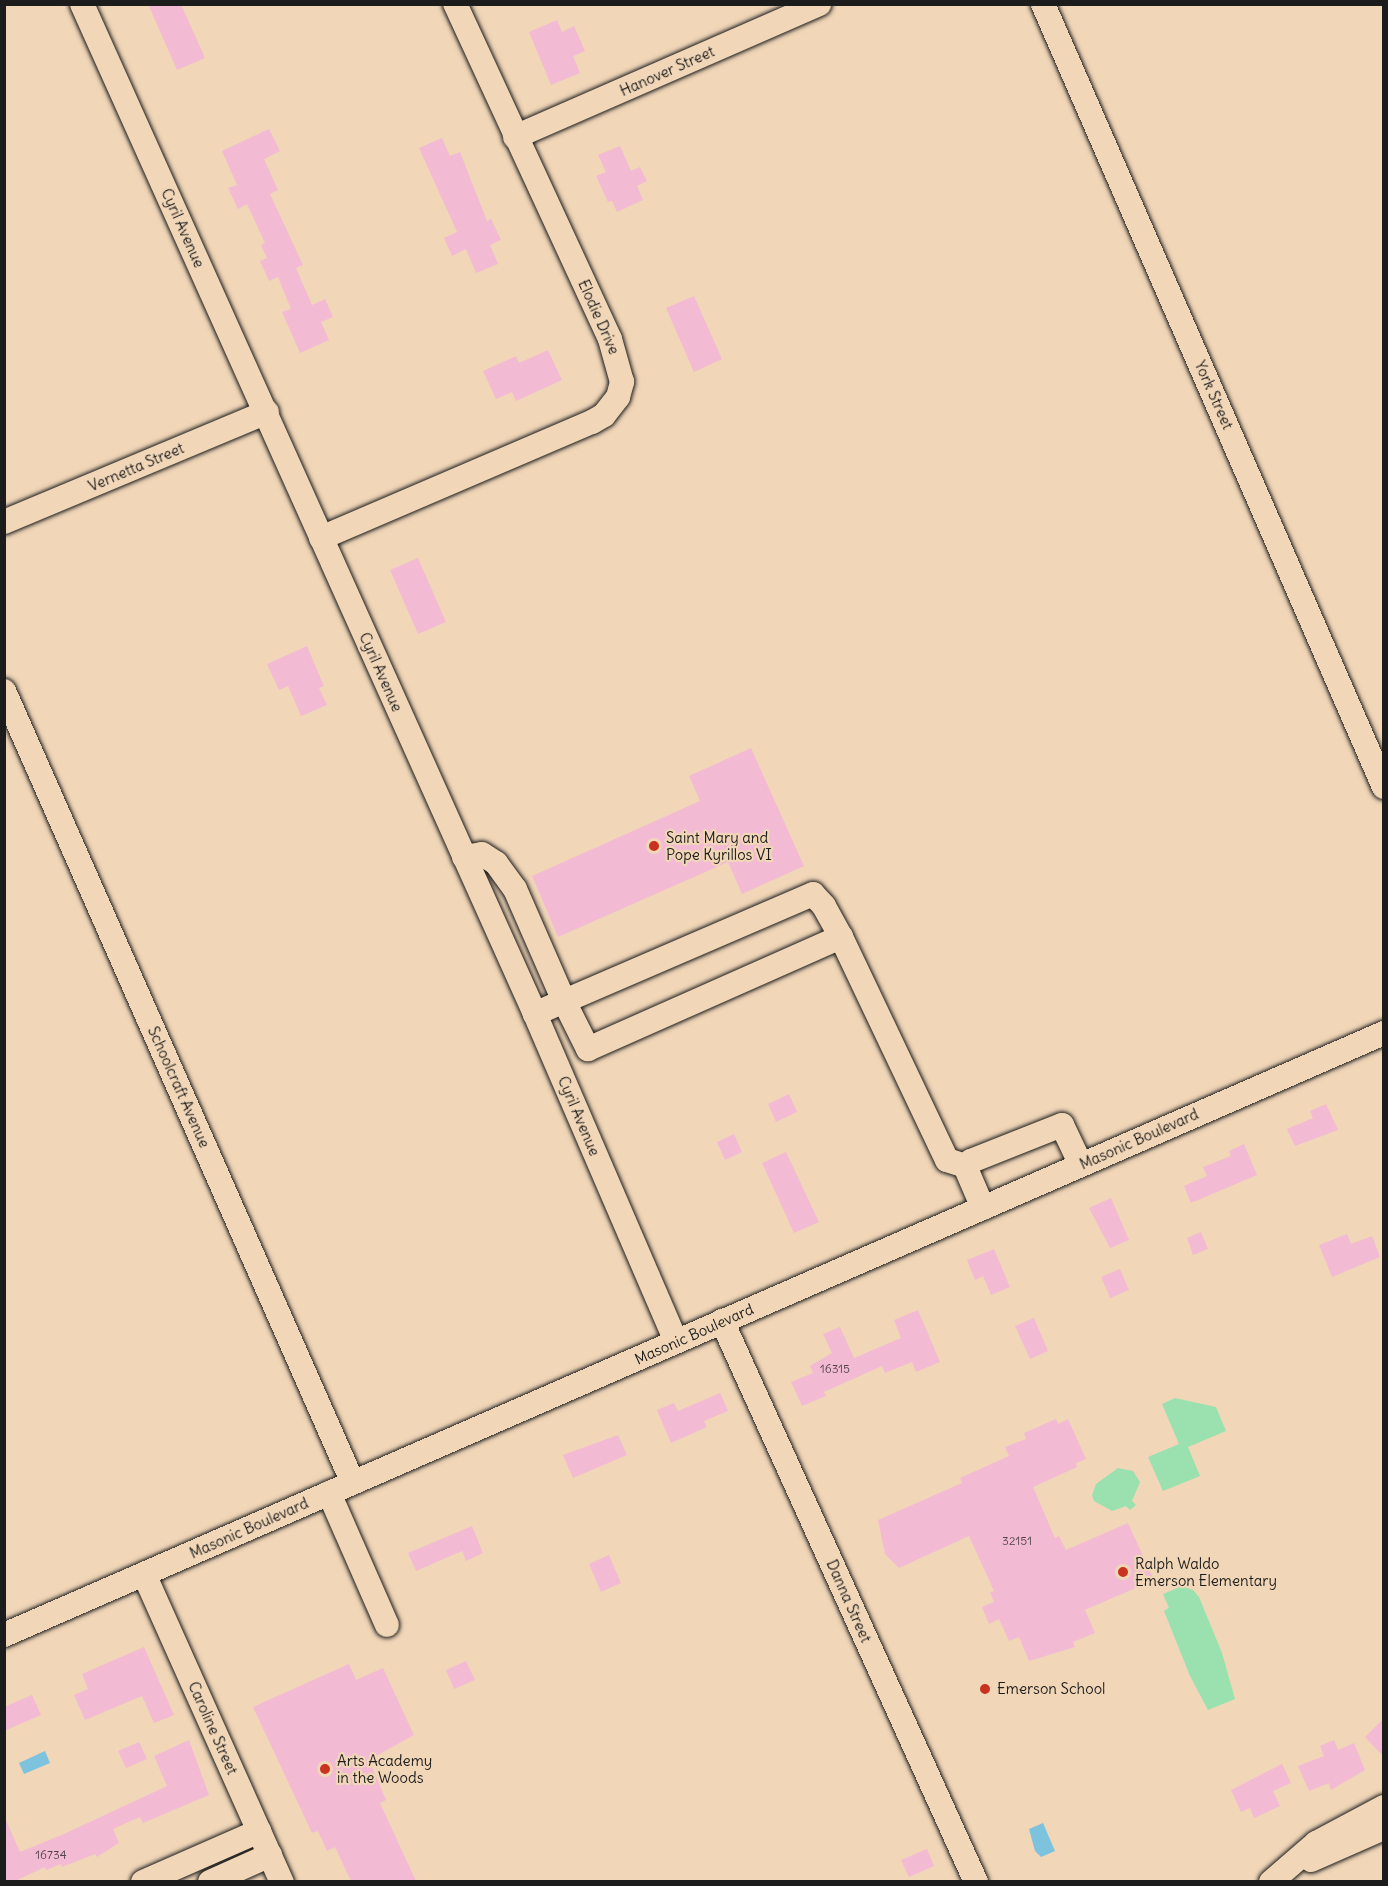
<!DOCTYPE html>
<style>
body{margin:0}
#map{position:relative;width:1388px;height:1886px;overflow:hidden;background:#f1d6b8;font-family:Delius,sans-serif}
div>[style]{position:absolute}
.green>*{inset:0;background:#9ae1af}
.water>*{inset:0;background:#7dc3dd}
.building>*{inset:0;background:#f2bbd3}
.roads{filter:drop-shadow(0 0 2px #1c1c1c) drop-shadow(0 0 2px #1c1c1c)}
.minor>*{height:24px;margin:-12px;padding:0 12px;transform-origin:12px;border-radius:12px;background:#f1d6b8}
.dots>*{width:16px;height:16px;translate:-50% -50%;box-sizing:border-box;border:3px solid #f1d6b8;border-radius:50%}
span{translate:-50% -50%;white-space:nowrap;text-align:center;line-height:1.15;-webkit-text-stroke:4.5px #f1d6b8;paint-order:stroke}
.number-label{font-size:12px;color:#52444a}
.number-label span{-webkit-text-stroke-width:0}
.street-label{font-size:15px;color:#1c1c1c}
.poi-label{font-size:15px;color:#1c1c1c}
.left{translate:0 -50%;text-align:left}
.frame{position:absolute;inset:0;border:6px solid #1c1c1c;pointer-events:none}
</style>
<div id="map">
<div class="green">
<i style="clip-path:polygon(1175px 1398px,1216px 1407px,1226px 1431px,1188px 1447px,1200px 1476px,1163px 1491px,1148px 1457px,1179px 1444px,1162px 1404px)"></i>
<i style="clip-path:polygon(1118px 1468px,1133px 1471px,1140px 1482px,1132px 1501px,1136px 1505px,1130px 1510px,1126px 1506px,1112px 1511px,1094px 1501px,1092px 1495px,1096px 1484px)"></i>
<i style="clip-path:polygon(1182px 1586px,1193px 1590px,1199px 1597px,1222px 1653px,1235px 1699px,1208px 1710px,1190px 1676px,1164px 1611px,1169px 1608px,1163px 1594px)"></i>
</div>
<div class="water">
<i style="clip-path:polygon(45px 1751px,50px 1763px,24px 1774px,19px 1763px)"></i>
<i style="clip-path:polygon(1043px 1823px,1055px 1851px,1041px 1857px,1035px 1851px,1029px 1829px)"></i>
</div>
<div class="building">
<i style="clip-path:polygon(148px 4px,181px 4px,205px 58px,177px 70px)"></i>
<i style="clip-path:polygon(557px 20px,562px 32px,574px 26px,585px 51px,573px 56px,580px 73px,551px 85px,529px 32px)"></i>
<i style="clip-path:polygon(269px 129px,280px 151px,264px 159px,278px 190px,270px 194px,303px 265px,296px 268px,312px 305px,325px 299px,333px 317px,321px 322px,329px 340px,300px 353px,282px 312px,291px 309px,278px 277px,269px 281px,260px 261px,267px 258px,261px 245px,265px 243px,247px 204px,238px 209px,228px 188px,237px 185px,222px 151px)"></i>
<i style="clip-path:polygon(442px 138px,450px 156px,460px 152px,487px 221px,491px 219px,501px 240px,490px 245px,498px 264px,476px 273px,466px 249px,452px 256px,444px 238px,457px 232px,419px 148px)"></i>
<i style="clip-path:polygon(620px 146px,631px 171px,640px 167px,647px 181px,637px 186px,643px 200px,617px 212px,612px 201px,608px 202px,596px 176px,606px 172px,598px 155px)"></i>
<i style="clip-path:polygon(694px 296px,722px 359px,694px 372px,666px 308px)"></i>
<i style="clip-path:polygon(548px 350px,562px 380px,516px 401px,512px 392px,496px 399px,483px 371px,516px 356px,519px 363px)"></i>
<i style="clip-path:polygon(418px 558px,446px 622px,418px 634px,390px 570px)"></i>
<i style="clip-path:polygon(307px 646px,324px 686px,319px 688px,327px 705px,301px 716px,288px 686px,279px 690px,267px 664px)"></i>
<i style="clip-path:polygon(751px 748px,804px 866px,742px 894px,728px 862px,558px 937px,532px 876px,700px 801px,689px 776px)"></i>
<i style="clip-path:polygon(789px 1094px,797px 1112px,776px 1122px,768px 1104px)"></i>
<i style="clip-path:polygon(1326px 1104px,1338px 1130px,1295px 1146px,1287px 1129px,1313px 1118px,1310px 1111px)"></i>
<i style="clip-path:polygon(734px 1134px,742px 1152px,725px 1160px,717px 1142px)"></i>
<i style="clip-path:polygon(1244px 1144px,1257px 1175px,1191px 1203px,1184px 1186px,1207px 1176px,1203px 1167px,1231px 1156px,1229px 1151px)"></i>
<i style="clip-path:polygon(786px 1152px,819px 1222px,794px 1233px,762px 1163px)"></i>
<i style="clip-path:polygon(1111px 1198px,1129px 1240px,1110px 1248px,1089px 1208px)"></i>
<i style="clip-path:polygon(1201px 1232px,1208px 1249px,1193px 1255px,1187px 1238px)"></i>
<i style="clip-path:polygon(1347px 1234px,1351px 1244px,1372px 1236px,1380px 1257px,1332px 1277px,1319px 1245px)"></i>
<i style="clip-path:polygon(994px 1249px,1010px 1287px,991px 1295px,983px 1276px,975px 1280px,967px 1260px)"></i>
<i style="clip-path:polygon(1120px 1269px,1129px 1290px,1110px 1298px,1101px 1277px)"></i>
<i style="clip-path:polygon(918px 1310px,940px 1362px,916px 1372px,912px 1362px,885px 1373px,882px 1366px,824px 1392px,826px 1396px,802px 1406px,791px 1382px,813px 1373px,810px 1366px,832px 1353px,823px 1334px,840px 1327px,854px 1358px,901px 1338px,894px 1320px)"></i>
<i style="clip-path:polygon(1034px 1318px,1048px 1351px,1030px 1359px,1015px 1326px)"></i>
<i style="clip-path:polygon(720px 1393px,728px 1411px,704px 1421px,707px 1427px,671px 1443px,657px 1410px,674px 1403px,678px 1411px)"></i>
<i style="clip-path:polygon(1056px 1419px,1058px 1424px,1068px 1419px,1086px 1459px,1076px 1463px,1077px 1467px,1033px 1487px,1055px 1538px,1059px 1536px,1066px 1550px,1128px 1523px,1154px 1580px,1085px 1610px,1095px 1633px,1073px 1642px,1075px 1647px,1029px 1661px,1019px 1637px,1009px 1641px,999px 1619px,989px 1624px,982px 1607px,994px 1602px,990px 1592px,994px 1591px,969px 1536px,899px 1568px,885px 1554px,878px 1520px,962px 1483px,960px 1478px,1009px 1456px,1005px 1447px,1026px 1439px,1024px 1433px)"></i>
<i style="clip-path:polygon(618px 1435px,627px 1455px,573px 1478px,563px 1455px)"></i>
<i style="clip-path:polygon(472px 1526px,483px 1553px,466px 1561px,462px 1551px,416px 1571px,408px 1553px)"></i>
<i style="clip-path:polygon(609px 1555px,621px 1583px,601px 1592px,589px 1564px)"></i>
<i style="clip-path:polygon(144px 1647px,174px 1715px,154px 1723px,142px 1696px,85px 1720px,74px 1695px,88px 1689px,82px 1674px)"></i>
<i style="clip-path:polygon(466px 1661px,475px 1680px,454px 1689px,446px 1670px)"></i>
<i style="clip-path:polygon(349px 1664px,356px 1680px,383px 1668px,414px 1735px,369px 1760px,386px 1800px,380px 1803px,416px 1881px,351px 1881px,335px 1847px,327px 1851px,318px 1831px,312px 1833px,253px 1707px)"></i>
<i style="clip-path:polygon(32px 1695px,41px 1715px,4px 1731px,4px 1707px)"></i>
<i style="clip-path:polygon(1383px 1719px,1383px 1756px,1365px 1737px)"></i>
<i style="clip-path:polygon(189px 1740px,209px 1795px,143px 1823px,140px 1817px,113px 1829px,119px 1843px,97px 1857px,95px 1854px,62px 1867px,61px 1864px,46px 1870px,45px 1867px,15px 1881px,4px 1881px,4px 1816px,20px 1852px,64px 1834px,167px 1786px,154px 1756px)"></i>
<i style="clip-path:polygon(1334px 1740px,1338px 1750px,1354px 1743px,1365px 1770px,1331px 1790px,1329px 1783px,1309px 1791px,1298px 1766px,1324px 1756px,1320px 1746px)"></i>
<i style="clip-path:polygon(139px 1742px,147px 1759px,126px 1768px,118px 1751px)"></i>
<i style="clip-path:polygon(1282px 1764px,1291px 1783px,1273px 1791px,1280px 1806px,1254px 1818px,1250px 1808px,1241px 1812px,1231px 1790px)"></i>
<i style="clip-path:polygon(927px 1849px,934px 1866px,909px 1877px,901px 1860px)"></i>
</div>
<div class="roads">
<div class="minor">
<i style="left:82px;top:4px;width:1107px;rotate:65.84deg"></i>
<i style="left:535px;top:1014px;width:356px;rotate:66.7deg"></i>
<i style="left:1043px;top:4px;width:854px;rotate:66.47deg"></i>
<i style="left:515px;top:137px;width:332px;rotate:-23.6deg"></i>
<i style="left:4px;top:522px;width:285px;rotate:-22.7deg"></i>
<i style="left:321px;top:538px;width:295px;rotate:-23.2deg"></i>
<i style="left:592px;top:422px;width:14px;rotate:-30deg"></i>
<i style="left:604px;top:415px;width:23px;rotate:-52deg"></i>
<i style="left:618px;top:397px;width:16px;rotate:-75deg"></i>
<i style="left:622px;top:382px;width:45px;rotate:-105.6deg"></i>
<i style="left:610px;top:339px;width:369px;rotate:-114.8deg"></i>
<i style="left:4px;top:691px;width:865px;rotate:66.22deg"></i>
<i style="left:464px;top:857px;width:18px;rotate:-9deg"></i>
<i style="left:482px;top:854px;width:17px;rotate:33deg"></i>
<i style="left:496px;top:863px;width:32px;rotate:54deg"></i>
<i style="left:515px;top:889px;width:122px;rotate:66.4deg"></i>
<i style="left:564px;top:1001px;width:54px;rotate:63.4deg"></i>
<i style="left:588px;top:1049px;width:277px;rotate:-23.9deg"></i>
<i style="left:841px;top:937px;width:35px;rotate:-119deg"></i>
<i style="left:824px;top:906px;width:16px;rotate:-133deg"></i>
<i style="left:813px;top:894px;width:271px;rotate:156.7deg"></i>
<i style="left:564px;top:1001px;width:32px;rotate:156deg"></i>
<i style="left:841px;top:937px;width:247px;rotate:64.6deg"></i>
<i style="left:947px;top:1160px;width:19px;rotate:18deg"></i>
<i style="left:983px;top:1208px;width:46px;rotate:-113.2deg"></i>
<i style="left:965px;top:1166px;width:8px;rotate:-40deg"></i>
<i style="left:971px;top:1161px;width:98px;rotate:-21.6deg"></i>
<i style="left:1062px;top:1125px;width:44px;rotate:64.6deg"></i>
<i style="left:722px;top:1321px;width:616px;rotate:65.64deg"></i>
<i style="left:329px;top:1493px;width:144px;rotate:66.3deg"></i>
<i style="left:144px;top:1574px;width:338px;rotate:65.9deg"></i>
<i style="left:4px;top:1635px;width:1506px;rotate:-23.57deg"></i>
<i style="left:1311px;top:1860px;width:80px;rotate:-23.7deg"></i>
<i style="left:143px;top:1882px;width:127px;rotate:-23.7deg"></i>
<i style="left:210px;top:1882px;width:66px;rotate:-24.2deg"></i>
<i style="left:1271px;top:1882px;width:60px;rotate:-40.9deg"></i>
<i style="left:1316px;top:1843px;width:77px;rotate:-27.9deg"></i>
</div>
</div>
<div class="dots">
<i style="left:654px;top:846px;background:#c8321e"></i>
<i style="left:1123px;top:1572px;background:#c8321e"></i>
<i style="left:985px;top:1689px;background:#c8321e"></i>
<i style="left:325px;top:1769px;background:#c8321e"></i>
</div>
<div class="number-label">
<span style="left:835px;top:1369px">16315</span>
<span style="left:1017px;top:1541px">32151</span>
<span style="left:51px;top:1855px">16734</span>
</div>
<div class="street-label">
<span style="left:667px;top:71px;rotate:-24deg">Hanover Street</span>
<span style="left:183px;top:228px;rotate:66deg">Cyril Avenue</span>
<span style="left:599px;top:317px;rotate:66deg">Elodie Drive</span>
<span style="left:1214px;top:395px;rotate:66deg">York Street</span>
<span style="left:136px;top:467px;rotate:-23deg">Vernetta Street</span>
<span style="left:381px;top:672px;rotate:66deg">Cyril Avenue</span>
<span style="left:179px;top:1087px;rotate:66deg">Schoolcraft Avenue</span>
<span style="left:579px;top:1116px;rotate:67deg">Cyril Avenue</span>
<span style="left:1139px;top:1139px;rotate:-24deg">Masonic Boulevard</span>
<span style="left:694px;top:1334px;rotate:-24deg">Masonic Boulevard</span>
<span style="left:249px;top:1528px;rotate:-24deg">Masonic Boulevard</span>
<span style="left:849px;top:1601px;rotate:66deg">Danna Street</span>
<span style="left:213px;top:1728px;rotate:66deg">Caroline Street</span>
</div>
<div class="poi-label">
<span class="left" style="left:666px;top:846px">Saint Mary and<br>Pope Kyrillos VI</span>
<span class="left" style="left:1135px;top:1572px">Ralph Waldo<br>Emerson Elementary</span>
<span class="left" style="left:997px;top:1689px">Emerson School</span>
<span class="left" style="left:337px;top:1769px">Arts Academy<br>in the Woods</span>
</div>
<div class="frame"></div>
</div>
